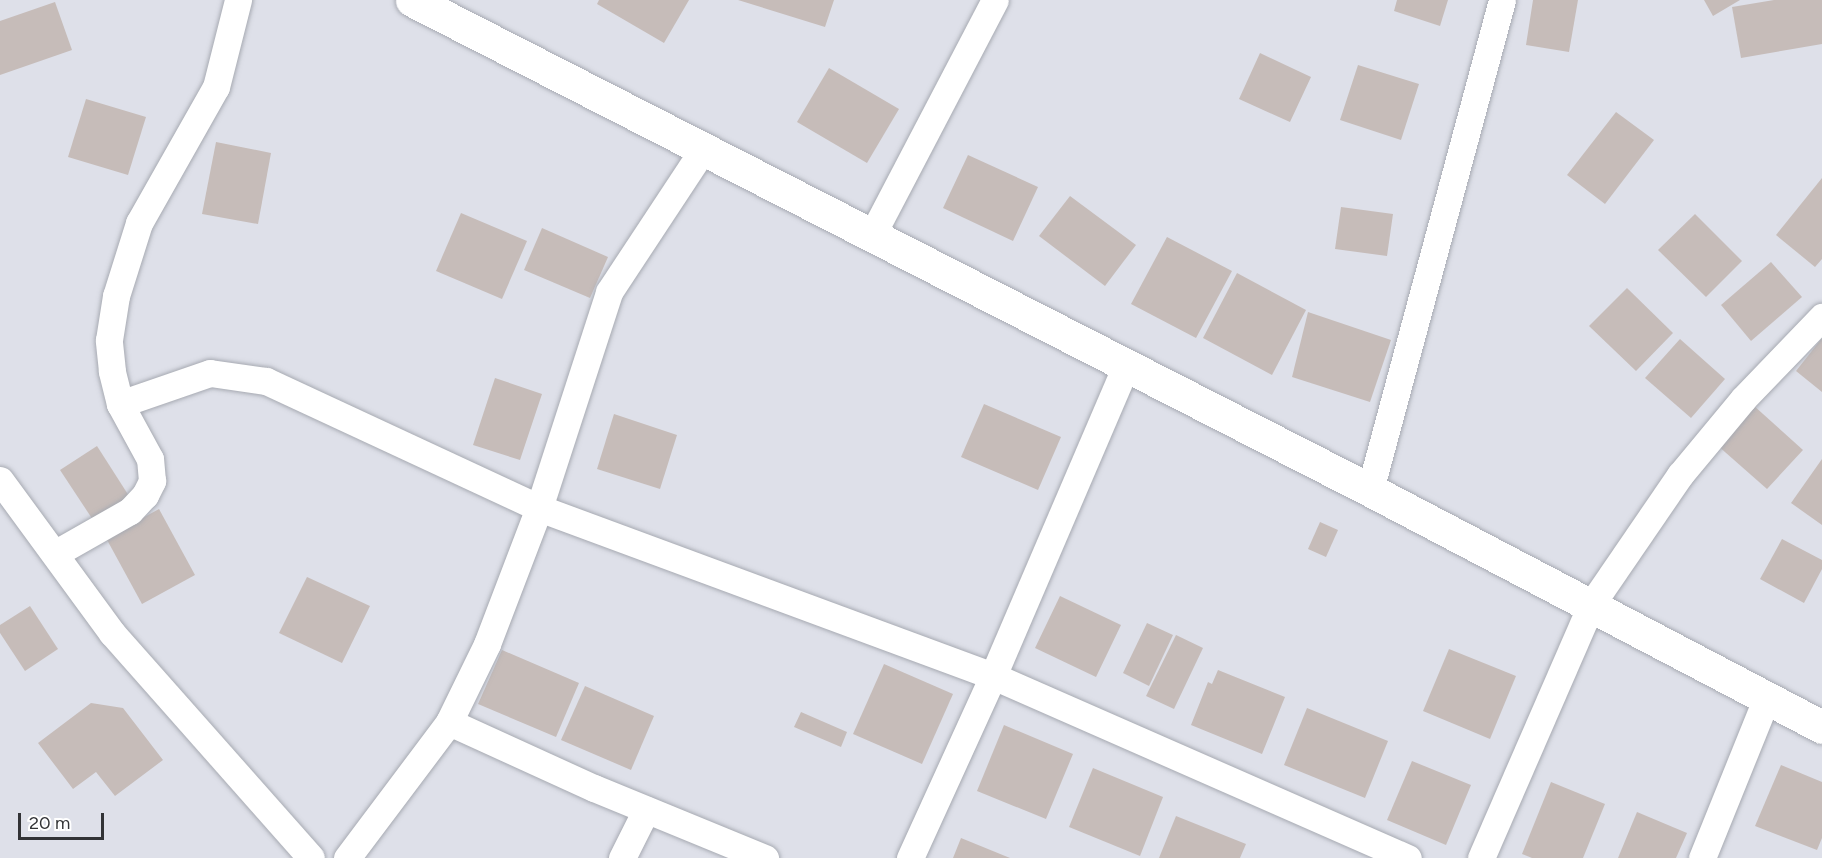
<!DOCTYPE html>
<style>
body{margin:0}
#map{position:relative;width:1822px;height:858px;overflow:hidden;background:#dee0e9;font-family:Figtree,sans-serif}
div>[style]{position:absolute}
.building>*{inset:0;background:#c6bcb9}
.roads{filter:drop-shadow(0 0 2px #a7aab2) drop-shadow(0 0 2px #a7aab2)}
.minor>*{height:27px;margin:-13.5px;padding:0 13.5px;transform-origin:13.5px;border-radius:13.5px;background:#fff}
.secondary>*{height:33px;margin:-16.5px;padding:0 16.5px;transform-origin:16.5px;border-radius:16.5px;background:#fff}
span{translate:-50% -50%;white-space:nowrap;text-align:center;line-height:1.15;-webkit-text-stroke:6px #fff;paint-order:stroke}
.scale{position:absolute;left:18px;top:813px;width:86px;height:27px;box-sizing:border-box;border:3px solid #323336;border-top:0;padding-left:8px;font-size:18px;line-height:21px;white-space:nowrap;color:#323336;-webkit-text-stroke:4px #fff;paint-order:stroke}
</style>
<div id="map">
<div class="building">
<i style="clip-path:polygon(599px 0,689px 0,664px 43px,597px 4px)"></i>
<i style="clip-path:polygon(738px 0,834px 0,825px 27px)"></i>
<i style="clip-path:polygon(1397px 0,1448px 0,1440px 26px,1394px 11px)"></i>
<i style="clip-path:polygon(1533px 0,1578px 0,1569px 52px,1526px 45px)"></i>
<i style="clip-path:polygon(1704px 0,1740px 0,1713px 16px)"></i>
<i style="clip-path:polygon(1774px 0,1822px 0,1822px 44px,1741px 58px,1732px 7px)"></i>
<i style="clip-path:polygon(55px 2px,72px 50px,0 75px,0 21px)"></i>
<i style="clip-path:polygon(1260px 53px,1311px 77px,1290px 122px,1239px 99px)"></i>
<i style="clip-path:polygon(1358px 65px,1419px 84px,1401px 140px,1340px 120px)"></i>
<i style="clip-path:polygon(829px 68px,899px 109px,867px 163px,797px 122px)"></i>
<i style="clip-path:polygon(86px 99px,146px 117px,128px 175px,68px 157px)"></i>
<i style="clip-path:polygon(1616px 112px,1654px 140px,1605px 204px,1567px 175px)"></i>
<i style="clip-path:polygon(216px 142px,271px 153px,258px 224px,202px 214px)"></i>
<i style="clip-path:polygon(968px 155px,1038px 187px,1013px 241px,943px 208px)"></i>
<i style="clip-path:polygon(1822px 178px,1822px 259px,1815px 267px,1776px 235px)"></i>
<i style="clip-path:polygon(1070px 196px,1136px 245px,1105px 286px,1039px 236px)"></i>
<i style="clip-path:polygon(1341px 207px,1393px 214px,1387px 256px,1335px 249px)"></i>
<i style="clip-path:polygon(461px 213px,527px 241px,502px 299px,436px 271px)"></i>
<i style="clip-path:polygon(1695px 214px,1742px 261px,1706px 297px,1658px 250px)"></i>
<i style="clip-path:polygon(542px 228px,608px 257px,590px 298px,524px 270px)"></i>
<i style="clip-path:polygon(1167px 237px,1232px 271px,1196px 338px,1131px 304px)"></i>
<i style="clip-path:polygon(1771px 262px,1802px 297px,1751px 341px,1721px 305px)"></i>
<i style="clip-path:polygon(1237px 273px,1306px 310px,1272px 375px,1203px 338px)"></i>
<i style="clip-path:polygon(1627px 288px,1673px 333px,1636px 371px,1589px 326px)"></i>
<i style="clip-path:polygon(1308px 312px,1391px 340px,1370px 402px,1292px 377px)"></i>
<i style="clip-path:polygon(1822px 338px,1822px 392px,1796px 371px)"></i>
<i style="clip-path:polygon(1680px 339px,1725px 379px,1691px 418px,1645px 378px)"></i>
<i style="clip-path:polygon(495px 378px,542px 394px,520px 460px,473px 445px)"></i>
<i style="clip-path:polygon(984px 404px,1061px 437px,1038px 490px,961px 457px)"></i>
<i style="clip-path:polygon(1753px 405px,1803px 450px,1767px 489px,1717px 445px)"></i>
<i style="clip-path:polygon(614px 414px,677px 435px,660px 489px,597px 469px)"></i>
<i style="clip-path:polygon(97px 446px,129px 496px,93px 520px,60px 470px)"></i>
<i style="clip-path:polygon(1822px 459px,1822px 525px,1791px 503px)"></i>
<i style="clip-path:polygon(159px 509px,195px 575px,142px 604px,106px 538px)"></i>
<i style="clip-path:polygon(1320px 522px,1338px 530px,1326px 557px,1308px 549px)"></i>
<i style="clip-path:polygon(1782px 539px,1822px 560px,1822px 569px,1804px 603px,1760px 579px)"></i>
<i style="clip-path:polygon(307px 577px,370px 606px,342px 663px,279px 633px)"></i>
<i style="clip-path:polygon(1060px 596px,1121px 625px,1096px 677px,1035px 648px)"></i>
<i style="clip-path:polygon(30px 606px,58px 649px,25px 671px,0 633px,0 625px)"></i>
<i style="clip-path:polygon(1147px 623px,1173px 635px,1149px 686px,1123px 673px)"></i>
<i style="clip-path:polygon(1176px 635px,1203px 648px,1174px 709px,1146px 696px)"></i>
<i style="clip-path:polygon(1449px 649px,1516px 676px,1490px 739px,1423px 711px)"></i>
<i style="clip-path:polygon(502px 650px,579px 683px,556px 737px,478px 704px)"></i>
<i style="clip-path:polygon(884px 664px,953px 694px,922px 764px,853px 734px)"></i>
<i style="clip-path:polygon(1218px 670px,1285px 697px,1262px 754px,1191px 725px,1208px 682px,1212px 684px)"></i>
<i style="clip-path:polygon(585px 686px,654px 716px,631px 770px,561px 740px)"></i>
<i style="clip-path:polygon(91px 703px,123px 708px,163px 760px,115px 796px,96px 772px,73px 789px,38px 743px)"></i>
<i style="clip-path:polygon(1307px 708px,1388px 741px,1365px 798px,1284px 765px)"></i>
<i style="clip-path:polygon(801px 712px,847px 732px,841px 747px,794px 727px)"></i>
<i style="clip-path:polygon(1004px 725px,1073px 754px,1046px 819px,977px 791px)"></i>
<i style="clip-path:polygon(1412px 761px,1471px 785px,1446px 845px,1387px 820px)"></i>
<i style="clip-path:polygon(1781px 765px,1822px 782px,1822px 838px,1817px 850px,1755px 826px)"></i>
<i style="clip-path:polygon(1093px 768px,1163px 797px,1140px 856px,1069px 827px)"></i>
<i style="clip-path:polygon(1551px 782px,1605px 804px,1583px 858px,1532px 858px,1522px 854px)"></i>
<i style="clip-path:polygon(1637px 812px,1687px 833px,1676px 858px,1618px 858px)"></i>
<i style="clip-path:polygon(1176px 816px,1246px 844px,1240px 858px,1159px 858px)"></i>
<i style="clip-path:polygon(961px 838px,1010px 858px,953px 858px)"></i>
</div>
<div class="roads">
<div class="minor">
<i style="left:872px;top:235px;width:265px;rotate:-62.4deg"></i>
<i style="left:120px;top:404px;width:95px;rotate:-19deg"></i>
<i style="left:210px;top:373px;width:57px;rotate:8.1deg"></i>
<i style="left:266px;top:381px;width:301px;rotate:24.9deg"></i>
<i style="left:539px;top:508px;width:484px;rotate:20.3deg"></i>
<i style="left:993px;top:676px;width:453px;rotate:23.7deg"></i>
<i style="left:0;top:480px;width:190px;rotate:53.8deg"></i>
<i style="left:112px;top:633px;width:300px;rotate:48.5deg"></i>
<i style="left:1370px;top:490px;width:507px;rotate:-74.92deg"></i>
<i style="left:56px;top:553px;width:85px;rotate:-29.6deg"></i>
<i style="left:130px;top:511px;width:22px;rotate:-47deg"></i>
<i style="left:145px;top:495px;width:16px;rotate:-63deg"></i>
<i style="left:152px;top:481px;width:22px;rotate:-95deg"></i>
<i style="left:150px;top:459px;width:63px;rotate:-118.6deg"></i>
<i style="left:120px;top:404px;width:34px;rotate:-104deg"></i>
<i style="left:112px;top:371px;width:31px;rotate:-96deg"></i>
<i style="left:109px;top:340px;width:45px;rotate:-81deg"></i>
<i style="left:116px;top:296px;width:77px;rotate:-72.5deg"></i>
<i style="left:139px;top:223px;width:156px;rotate:-60.5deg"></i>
<i style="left:216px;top:87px;width:90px;rotate:-75.8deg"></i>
<i style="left:449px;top:722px;width:159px;rotate:24.5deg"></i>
<i style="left:594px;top:788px;width:185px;rotate:22.3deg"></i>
<i style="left:347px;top:858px;width:170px;rotate:-53.1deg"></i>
<i style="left:449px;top:722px;width:87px;rotate:-64deg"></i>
<i style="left:487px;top:644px;width:146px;rotate:-69.1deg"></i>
<i style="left:539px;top:508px;width:227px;rotate:-72deg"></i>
<i style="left:609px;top:292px;width:169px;rotate:-56.6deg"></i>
<i style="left:622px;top:858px;width:54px;rotate:-63.4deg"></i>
<i style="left:910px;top:858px;width:200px;rotate:-65.5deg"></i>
<i style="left:993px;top:676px;width:338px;rotate:-66.8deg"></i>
<i style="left:1481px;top:858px;width:276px;rotate:-66.5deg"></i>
<i style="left:1591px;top:605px;width:158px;rotate:-55.6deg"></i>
<i style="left:1680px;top:475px;width:99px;rotate:-50.3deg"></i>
<i style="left:1743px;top:399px;width:114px;rotate:-46.1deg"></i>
<i style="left:1702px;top:858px;width:174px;rotate:-68deg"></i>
</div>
<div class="secondary">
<i style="left:412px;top:0;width:1076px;rotate:27.09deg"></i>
<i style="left:1370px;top:490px;width:510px;rotate:27.67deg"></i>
</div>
</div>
<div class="scale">20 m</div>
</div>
